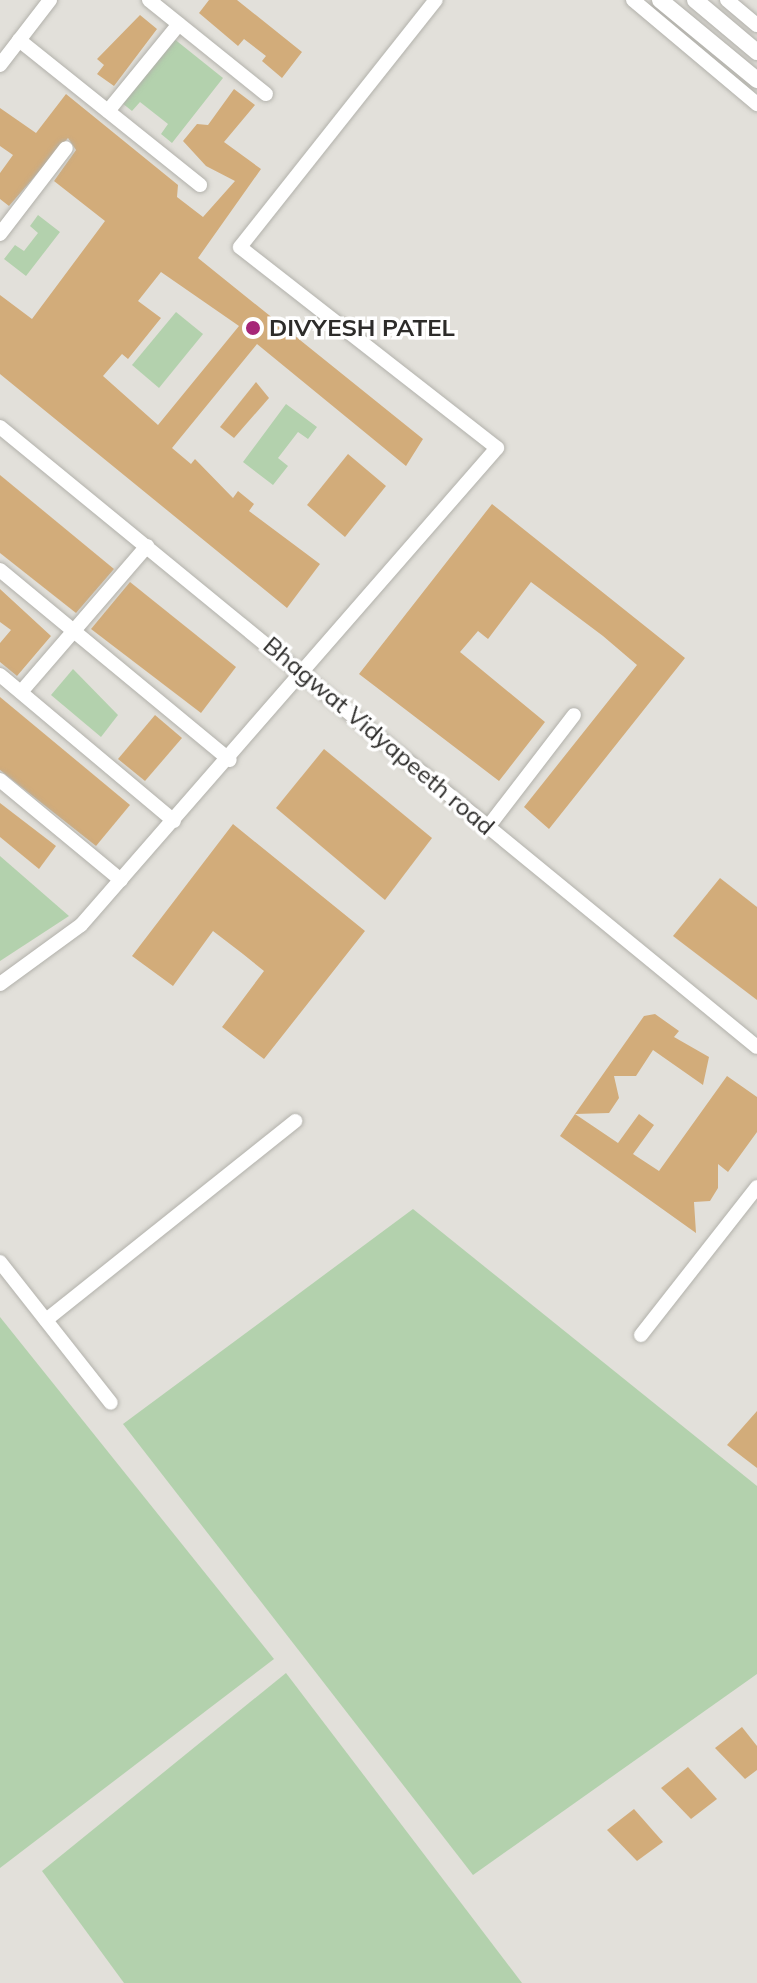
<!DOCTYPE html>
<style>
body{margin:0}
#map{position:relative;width:757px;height:1983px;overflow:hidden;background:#e2e0da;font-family:Mulish,sans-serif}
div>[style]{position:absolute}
.green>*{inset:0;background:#b3d1ad}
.building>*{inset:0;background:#d2ac7a}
.roads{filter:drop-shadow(0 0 2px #b2b1ab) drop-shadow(0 0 2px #b2b1ab)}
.minor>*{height:14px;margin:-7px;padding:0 7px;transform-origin:7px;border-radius:7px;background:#fff}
.tertiary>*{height:16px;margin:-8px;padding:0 8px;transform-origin:8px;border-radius:8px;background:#fff}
.dots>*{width:22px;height:22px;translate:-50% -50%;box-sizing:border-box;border:4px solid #fff;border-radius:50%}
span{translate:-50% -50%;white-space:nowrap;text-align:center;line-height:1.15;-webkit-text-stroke:7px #fff;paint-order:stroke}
.poi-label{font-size:24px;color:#2d2c2a;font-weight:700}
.left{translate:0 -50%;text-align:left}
.street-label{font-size:24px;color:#2d2c2a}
</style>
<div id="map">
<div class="green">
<i style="clip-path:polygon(173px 38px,223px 78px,172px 143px,161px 134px,168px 124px,140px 102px,132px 111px,122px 103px)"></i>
<i style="clip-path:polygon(38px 215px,60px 232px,26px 276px,4px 259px,15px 245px,24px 251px,38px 233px,30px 226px)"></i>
<i style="clip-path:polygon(176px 312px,203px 334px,159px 388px,132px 365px)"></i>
<i style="clip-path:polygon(286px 404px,317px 427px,308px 439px,298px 432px,278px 458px,288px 466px,273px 485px,243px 462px)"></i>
<i style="clip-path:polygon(73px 669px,118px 715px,101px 737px,51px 695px)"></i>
<i style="clip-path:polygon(0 856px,69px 916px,0 961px)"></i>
<i style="clip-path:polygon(413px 1209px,757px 1486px,757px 1674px,473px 1875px,123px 1424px)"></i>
<i style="clip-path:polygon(0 1317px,274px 1659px,0 1868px)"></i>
<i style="clip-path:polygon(286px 1673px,522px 1983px,124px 1983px,42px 1871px)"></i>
</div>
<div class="building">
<i style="clip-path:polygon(209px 0,237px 0,302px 52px,282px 78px,262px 61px,266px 56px,244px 39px,238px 46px,199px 13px)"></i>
<i style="clip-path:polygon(140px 15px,157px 29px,114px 86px,97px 74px,104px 65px,97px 59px)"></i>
<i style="clip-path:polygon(evenodd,234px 89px,255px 105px,224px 142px,261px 169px,198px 258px,423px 439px,406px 466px,257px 344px,172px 448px,191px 464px,195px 459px,233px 498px,238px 491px,254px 504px,249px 511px,320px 564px,287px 608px,0 374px,0 295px,32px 319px,105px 221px,54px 181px,76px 150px,68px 138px,9px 206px,0 199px,0 173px,13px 155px,0 146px,0 108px,36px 133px,66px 94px,178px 185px,177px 197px,203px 217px,235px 181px,206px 166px,183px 141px,197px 124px,208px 125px,234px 89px,161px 272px,239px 326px,158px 425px,103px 376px,122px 354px,128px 359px,161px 318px,138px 301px,161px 272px)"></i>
<i style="clip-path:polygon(256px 382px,269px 398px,234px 438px,220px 427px)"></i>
<i style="clip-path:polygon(348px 454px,386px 486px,345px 537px,307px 505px)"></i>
<i style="clip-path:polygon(0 475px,114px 569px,76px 613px,0 553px)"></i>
<i style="clip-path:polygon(492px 504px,685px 658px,549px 829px,524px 807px,637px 665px,603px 636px,531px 582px,488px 639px,478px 631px,460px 652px,545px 722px,499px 781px,359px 674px)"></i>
<i style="clip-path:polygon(130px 582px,236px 667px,201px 713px,91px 629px)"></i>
<i style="clip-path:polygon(0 589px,51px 636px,17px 676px,0 662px,0 643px,11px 630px,0 622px)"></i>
<i style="clip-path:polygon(0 697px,130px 805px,96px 846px,0 770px)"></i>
<i style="clip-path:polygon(155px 715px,182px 738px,145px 781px,118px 759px)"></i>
<i style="clip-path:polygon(324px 749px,432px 838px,385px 900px,276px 808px)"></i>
<i style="clip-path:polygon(0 803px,56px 846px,39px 869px,0 837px)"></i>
<i style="clip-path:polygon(233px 824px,365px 931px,264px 1059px,222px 1027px,264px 971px,243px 954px,213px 931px,173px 986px,132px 956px)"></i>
<i style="clip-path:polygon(720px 878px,757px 907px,757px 1000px,673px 936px)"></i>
<i style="clip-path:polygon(655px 1014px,679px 1031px,674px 1037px,709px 1057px,703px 1085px,653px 1050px,636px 1076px,614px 1076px,619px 1098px,609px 1113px,575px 1114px,644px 1016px)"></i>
<i style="clip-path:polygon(727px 1076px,757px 1097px,757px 1132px,728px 1172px,718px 1164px,718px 1188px,710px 1201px,694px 1202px,696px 1233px,560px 1136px,575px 1114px,618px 1143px,639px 1114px,654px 1125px,633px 1154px,659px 1171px)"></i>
<i style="clip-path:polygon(757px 1411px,757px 1468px,727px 1445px)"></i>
<i style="clip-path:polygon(742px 1727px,757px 1746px,757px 1770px,745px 1779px,715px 1748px)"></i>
<i style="clip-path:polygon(688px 1767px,717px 1799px,691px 1819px,661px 1788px)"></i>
<i style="clip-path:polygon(634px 1809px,663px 1842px,637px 1861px,607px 1830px)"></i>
</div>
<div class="roads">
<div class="minor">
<i style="left:149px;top:0;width:150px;rotate:38.8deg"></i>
<i style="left:633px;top:0;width:162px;rotate:40deg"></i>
<i style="left:727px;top:0;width:39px;rotate:40deg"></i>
<i style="left:19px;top:40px;width:232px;rotate:38.7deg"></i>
<i style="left:0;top:65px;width:82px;rotate:-52.4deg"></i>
<i style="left:108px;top:111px;width:112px;rotate:-50.8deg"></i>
<i style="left:0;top:234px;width:108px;rotate:-52.5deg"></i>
<i style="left:0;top:427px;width:978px;rotate:39.32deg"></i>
<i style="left:0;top:570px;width:298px;rotate:39.6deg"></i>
<i style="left:0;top:675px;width:227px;rotate:40deg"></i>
<i style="left:21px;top:692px;width:193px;rotate:-49.2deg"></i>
<i style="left:0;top:780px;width:157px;rotate:39.6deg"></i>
<i style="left:488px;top:827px;width:141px;rotate:-52.5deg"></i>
<i style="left:0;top:984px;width:100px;rotate:-36.1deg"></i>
<i style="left:81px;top:925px;width:633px;rotate:-48.91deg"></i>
<i style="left:497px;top:448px;width:326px;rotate:-142deg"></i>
<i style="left:240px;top:247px;width:315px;rotate:-51.6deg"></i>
<i style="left:0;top:1262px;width:179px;rotate:51.8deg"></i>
<i style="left:46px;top:1320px;width:319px;rotate:-38.6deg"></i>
<i style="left:641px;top:1335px;width:188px;rotate:-51.9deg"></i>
</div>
<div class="tertiary">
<i style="left:660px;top:0;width:126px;rotate:39.5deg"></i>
<i style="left:695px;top:0;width:81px;rotate:40deg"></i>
</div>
</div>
<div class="dots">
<i style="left:253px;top:328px;background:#a62777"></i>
</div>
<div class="poi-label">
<span class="left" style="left:269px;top:328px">DIVYESH PATEL</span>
</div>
<div class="street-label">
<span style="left:379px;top:736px;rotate:40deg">Bhagwat Vidyapeeth road</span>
</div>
</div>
